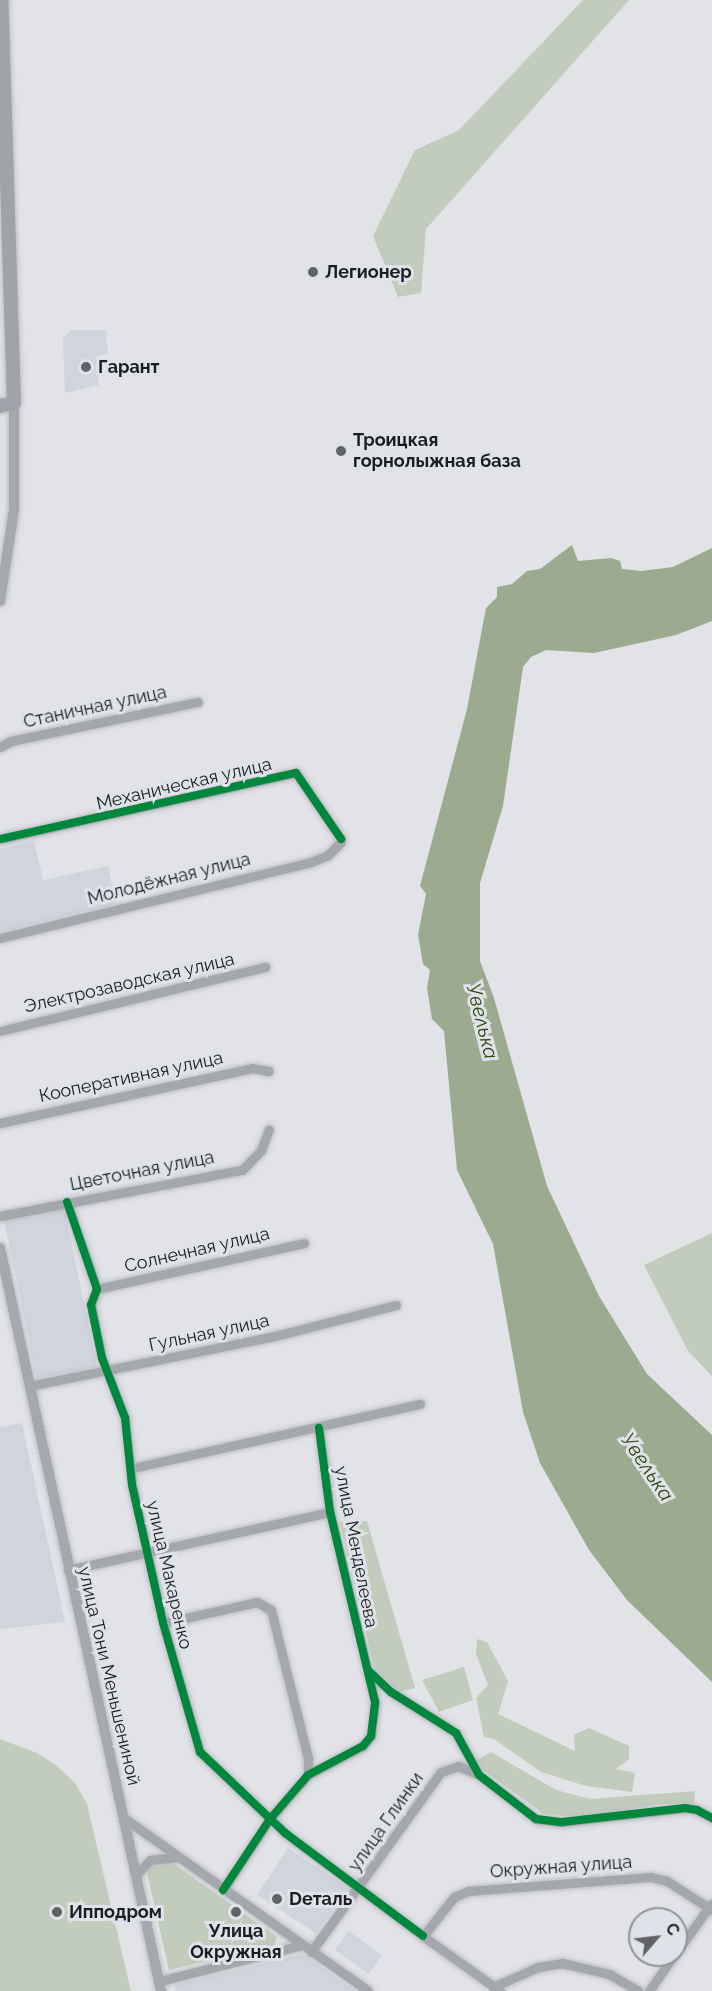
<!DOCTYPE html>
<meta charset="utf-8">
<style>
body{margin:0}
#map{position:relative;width:712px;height:1991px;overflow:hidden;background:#e1e3e7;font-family:Raleway,sans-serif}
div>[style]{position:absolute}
.built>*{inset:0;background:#d0d4dd}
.green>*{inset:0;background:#c2ccbc}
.water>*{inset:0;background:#9caa90}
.roads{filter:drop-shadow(0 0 2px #bebfc2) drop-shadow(0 0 2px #bebfc2)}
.minor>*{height:9px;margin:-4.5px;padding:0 4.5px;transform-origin:4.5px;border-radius:4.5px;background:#a4a7ac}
.major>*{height:10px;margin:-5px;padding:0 5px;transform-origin:5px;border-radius:5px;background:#a6a8af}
.highway>*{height:14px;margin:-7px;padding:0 7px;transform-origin:7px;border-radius:7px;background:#a1a3ab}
.cycleway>*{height:8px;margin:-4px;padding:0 4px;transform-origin:4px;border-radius:4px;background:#00873e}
.dots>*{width:16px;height:16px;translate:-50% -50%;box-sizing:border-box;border:3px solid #dfe2e9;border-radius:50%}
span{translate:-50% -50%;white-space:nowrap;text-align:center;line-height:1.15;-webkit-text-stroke:6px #dfe2e9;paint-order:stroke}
.poi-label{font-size:18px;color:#1c1d1f;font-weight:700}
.left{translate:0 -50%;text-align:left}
.street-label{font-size:18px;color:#1c1d1f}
.water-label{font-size:20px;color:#2e4809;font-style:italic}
.north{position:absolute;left:628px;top:1907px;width:60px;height:60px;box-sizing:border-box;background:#dfe2e9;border:2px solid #919398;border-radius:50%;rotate:62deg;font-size:16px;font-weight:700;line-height:24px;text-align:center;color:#1c1d1f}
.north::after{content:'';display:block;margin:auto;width:21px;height:27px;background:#616265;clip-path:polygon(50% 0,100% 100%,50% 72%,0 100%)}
</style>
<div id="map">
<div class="built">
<i style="clip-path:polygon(72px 330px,106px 330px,108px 354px,97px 356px,99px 385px,65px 393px,63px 337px)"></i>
<i style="clip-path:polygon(34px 841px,43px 880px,108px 866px,116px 904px,0 932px,0 849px)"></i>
<i style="clip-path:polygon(64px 1207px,97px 1367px,37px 1379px,4px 1220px)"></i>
<i style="clip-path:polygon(22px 1423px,65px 1622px,0 1629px,0 1427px)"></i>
<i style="clip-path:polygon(288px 1848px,348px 1888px,316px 1933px,257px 1895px)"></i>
<i style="clip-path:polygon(348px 1931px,382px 1955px,369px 1974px,335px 1950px)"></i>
<i style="clip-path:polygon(302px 1954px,356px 1991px,175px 1991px,175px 1985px)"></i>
</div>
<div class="green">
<i style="clip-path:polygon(583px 0,629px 0,426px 229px,421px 293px,398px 297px,373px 236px,415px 150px,459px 130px)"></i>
<i style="clip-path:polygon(712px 1233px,712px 1376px,688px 1351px,644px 1265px)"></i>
<i style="clip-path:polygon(367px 1521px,415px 1688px,399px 1692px,376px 1675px,340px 1522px)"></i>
<i style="clip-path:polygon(477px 1639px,487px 1642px,508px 1681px,498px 1714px,575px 1751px,574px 1735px,589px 1728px,629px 1746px,629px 1759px,616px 1769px,635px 1773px,632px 1792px,586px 1786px,541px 1772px,494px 1739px,484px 1737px,476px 1698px,488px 1685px,476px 1654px)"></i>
<i style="clip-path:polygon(464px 1667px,473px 1700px,439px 1712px,422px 1680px)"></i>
<i style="clip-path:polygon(0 1739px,37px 1753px,57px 1766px,75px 1783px,87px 1804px,131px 1991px,0 1991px)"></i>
<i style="clip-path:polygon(491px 1752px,556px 1790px,590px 1799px,695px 1791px,694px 1804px,661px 1804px,584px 1817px,544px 1814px,482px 1769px,477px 1760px)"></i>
<i style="clip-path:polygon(170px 1861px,277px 1937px,274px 1945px,169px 1970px,147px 1873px,151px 1865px)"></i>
</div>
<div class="water">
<i style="clip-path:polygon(572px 545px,578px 561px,611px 558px,620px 561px,622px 569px,641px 571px,673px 567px,712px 548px,712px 621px,676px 635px,594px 653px,546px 650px,531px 657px,523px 667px,503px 806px,480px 883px,480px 961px,494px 998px,547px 1186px,599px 1296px,647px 1374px,712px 1435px,712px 1682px,627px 1600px,589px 1550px,540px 1463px,523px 1412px,493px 1244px,457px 1170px,444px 1031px,432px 1019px,427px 988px,430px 970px,423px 964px,418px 935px,426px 894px,420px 886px,467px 709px,486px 608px,497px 597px,497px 587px,512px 584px,527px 571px,540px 569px)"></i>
</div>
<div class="roads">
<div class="minor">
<i style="left:0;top:747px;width:13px;rotate:-29deg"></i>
<i style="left:11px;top:741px;width:191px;rotate:-11.8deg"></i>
<i style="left:0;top:839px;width:303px;rotate:-12.6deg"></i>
<i style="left:296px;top:773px;width:80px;rotate:55.7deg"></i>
<i style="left:0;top:938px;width:320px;rotate:-13.7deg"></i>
<i style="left:311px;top:862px;width:18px;rotate:-22deg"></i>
<i style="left:328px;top:855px;width:18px;rotate:-45deg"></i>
<i style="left:0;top:1031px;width:273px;rotate:-13.6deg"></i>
<i style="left:0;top:1123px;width:258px;rotate:-12.3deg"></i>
<i style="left:252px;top:1068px;width:17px;rotate:10deg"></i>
<i style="left:67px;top:1202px;width:92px;rotate:71deg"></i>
<i style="left:97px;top:1289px;width:17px;rotate:111deg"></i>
<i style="left:91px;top:1305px;width:54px;rotate:78.3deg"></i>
<i style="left:102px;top:1358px;width:64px;rotate:69deg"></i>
<i style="left:125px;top:1418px;width:67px;rotate:84deg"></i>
<i style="left:132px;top:1485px;width:141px;rotate:77.3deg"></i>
<i style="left:163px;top:1623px;width:134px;rotate:74deg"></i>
<i style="left:200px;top:1752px;width:117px;rotate:43.6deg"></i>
<i style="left:285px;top:1833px;width:172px;rotate:36.7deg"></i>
<i style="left:0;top:1216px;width:246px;rotate:-10.8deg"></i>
<i style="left:242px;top:1170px;width:28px;rotate:-46deg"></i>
<i style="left:261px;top:1150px;width:22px;rotate:-69deg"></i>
<i style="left:97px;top:1289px;width:212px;rotate:-12.5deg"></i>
<i style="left:29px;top:1386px;width:251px;rotate:-11.5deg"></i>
<i style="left:275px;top:1336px;width:125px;rotate:-14.4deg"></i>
<i style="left:133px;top:1468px;width:294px;rotate:-12.6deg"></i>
<i style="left:68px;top:1570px;width:268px;rotate:-12.5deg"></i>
<i style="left:163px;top:1623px;width:96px;rotate:-12.6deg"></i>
<i style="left:257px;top:1602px;width:16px;rotate:30deg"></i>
<i style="left:271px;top:1610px;width:153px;rotate:76deg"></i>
<i style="left:308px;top:1758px;width:17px;rotate:90deg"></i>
<i style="left:370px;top:1673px;width:28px;rotate:42deg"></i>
<i style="left:391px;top:1692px;width:77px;rotate:32.2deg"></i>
<i style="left:456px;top:1733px;width:48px;rotate:61.3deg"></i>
<i style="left:479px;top:1775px;width:72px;rotate:37.7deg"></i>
<i style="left:536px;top:1819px;width:26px;rotate:7deg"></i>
<i style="left:562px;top:1822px;width:124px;rotate:-6.5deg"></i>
<i style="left:685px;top:1808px;width:12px;rotate:9deg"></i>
<i style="left:697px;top:1810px;width:17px;rotate:28deg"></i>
<i style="left:124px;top:1818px;width:299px;rotate:35.3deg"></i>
<i style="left:137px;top:1874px;width:19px;rotate:-47deg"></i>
<i style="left:150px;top:1860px;width:27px;rotate:-6deg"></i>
<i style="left:223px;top:1890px;width:85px;rotate:-56.5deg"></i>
<i style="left:270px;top:1819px;width:58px;rotate:-49.2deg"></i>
<i style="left:308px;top:1775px;width:62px;rotate:-27.8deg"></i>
<i style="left:363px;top:1746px;width:13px;rotate:-51deg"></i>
<i style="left:371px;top:1736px;width:34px;rotate:-83deg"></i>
<i style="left:375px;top:1702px;width:195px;rotate:-103.3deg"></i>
<i style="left:330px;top:1512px;width:85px;rotate:-97.5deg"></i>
<i style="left:311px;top:1952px;width:222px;rotate:-54.2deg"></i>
<i style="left:441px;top:1772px;width:18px;rotate:-19deg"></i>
<i style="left:458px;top:1766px;width:21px;rotate:23deg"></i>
<i style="left:676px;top:1953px;width:60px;rotate:-54.5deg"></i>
<i style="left:160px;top:1981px;width:146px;rotate:-14.3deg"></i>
<i style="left:493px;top:1987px;width:49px;rotate:-24deg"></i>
<i style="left:538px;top:1967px;width:24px;rotate:-9deg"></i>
<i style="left:562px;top:1963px;width:48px;rotate:13.2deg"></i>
<i style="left:609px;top:1974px;width:34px;rotate:30deg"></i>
<i style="left:500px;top:1991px;width:95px;rotate:-144.5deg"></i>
<i style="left:423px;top:1936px;width:50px;rotate:-51.5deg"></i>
<i style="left:454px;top:1897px;width:15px;rotate:-23deg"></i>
<i style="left:468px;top:1891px;width:184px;rotate:-4.4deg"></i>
<i style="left:651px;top:1877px;width:16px;rotate:14deg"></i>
<i style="left:667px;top:1881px;width:54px;rotate:32.8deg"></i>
<i style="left:649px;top:1991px;width:44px;rotate:-55.2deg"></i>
</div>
<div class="major">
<i style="left:0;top:601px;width:92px;rotate:-81.3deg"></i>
<i style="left:14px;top:510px;width:107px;rotate:-90deg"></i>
<i style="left:0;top:1248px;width:760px;rotate:77.77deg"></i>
</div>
<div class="highway">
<i style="left:0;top:406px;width:14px;rotate:-12deg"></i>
<i style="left:14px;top:403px;width:403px;rotate:-91.8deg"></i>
</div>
</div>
<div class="cycleway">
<i style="left:0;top:839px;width:303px;rotate:-12.6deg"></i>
<i style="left:296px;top:773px;width:80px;rotate:55.7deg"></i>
<i style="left:67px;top:1202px;width:92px;rotate:71deg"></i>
<i style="left:97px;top:1289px;width:17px;rotate:111deg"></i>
<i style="left:91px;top:1305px;width:54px;rotate:78.3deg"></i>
<i style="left:102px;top:1358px;width:64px;rotate:69deg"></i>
<i style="left:125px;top:1418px;width:67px;rotate:84deg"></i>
<i style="left:132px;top:1485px;width:141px;rotate:77.3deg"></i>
<i style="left:163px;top:1623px;width:134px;rotate:74deg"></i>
<i style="left:200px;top:1752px;width:117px;rotate:43.6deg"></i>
<i style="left:285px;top:1833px;width:172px;rotate:36.7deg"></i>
<i style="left:369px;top:1671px;width:30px;rotate:44deg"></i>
<i style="left:391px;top:1692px;width:77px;rotate:32.2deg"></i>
<i style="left:456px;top:1733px;width:48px;rotate:61.3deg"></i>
<i style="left:479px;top:1775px;width:72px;rotate:37.7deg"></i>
<i style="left:536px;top:1819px;width:26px;rotate:7deg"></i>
<i style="left:562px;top:1822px;width:124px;rotate:-6.5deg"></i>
<i style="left:685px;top:1808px;width:12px;rotate:9deg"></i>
<i style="left:697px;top:1810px;width:17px;rotate:28deg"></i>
<i style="left:223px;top:1890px;width:85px;rotate:-56.5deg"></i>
<i style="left:270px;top:1819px;width:58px;rotate:-49.2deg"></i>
<i style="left:308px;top:1775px;width:62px;rotate:-27.8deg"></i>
<i style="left:363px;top:1746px;width:13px;rotate:-51deg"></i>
<i style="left:371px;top:1736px;width:34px;rotate:-83deg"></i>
<i style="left:375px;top:1702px;width:195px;rotate:-103.3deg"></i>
<i style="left:330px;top:1512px;width:85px;rotate:-97.5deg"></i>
</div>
<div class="dots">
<i style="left:313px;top:272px;background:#616265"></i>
<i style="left:86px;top:367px;background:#616265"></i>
<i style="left:341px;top:451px;background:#616265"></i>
<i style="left:277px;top:1899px;background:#616265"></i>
<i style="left:57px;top:1912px;background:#616265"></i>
<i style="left:236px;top:1912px;background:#616265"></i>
</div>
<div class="poi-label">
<span class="left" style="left:325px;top:272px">Легионер</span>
<span class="left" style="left:98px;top:367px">Гарант</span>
<span class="left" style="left:353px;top:451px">Троицкая<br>горнолыжная база</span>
<span class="left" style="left:289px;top:1899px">Dеталь</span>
<span class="left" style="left:69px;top:1912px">Ипподром</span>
<span style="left:236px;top:1942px">Улица<br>Окружная</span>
</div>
<div class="street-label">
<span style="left:95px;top:707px;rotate:-12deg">Станичная улица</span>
<span style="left:184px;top:784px;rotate:-13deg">Механическая улица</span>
<span style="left:169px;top:879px;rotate:-14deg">Молодёжная улица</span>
<span style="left:129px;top:983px;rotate:-13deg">Электрозаводская улица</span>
<span style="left:131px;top:1077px;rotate:-12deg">Кооперативная улица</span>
<span style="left:142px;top:1171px;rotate:-11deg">Цветочная улица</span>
<span style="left:197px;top:1250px;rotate:-13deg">Солнечная улица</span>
<span style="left:209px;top:1333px;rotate:-12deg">Гульная улица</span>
<span style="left:356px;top:1547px;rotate:79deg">улица Менделеева</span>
<span style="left:169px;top:1575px;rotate:77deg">улица Макаренко</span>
<span style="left:109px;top:1676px;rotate:77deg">улица Тони Меньшениной</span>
<span style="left:386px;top:1822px;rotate:-55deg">улица Глинки</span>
<span style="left:561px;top:1867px;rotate:-4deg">Окружная улица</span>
</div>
<div class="water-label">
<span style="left:482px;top:1021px;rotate:76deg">Увелька</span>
<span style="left:647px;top:1467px;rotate:56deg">Увелька</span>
</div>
<div class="north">С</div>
</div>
